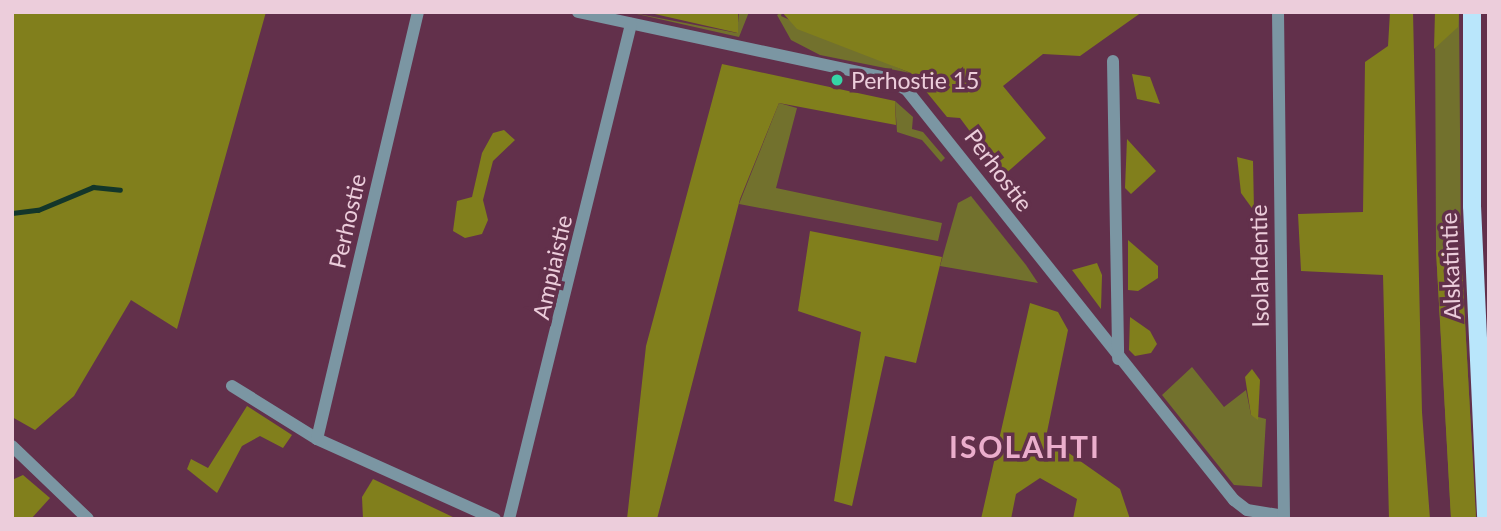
<!DOCTYPE html>
<style>
body{margin:0}
#map{position:relative;width:1501px;height:531px;overflow:hidden;background:#62304b;font-family:Lato,sans-serif}
div>[style]{position:absolute}
.green>*{inset:0;background:#72712d}
.forest>*{inset:0;background:#817f1c}
.stream>*{height:5px;margin:-2.5px;padding:0 2.5px;transform-origin:2.5px;border-radius:2.5px;background:#13362a}
.minor>*{height:12px;margin:-6px;padding:0 6px;transform-origin:6px;border-radius:6px;background:#7b96a3}
.major>*{height:18px;margin:-9px;padding:0 9px;transform-origin:9px;border-radius:9px;background:#b9e6fb}
.dots>*{width:19px;height:19px;translate:-50% -50%;box-sizing:border-box;border:4px solid #62304b;border-radius:50%}
span{translate:-50% -50%;white-space:nowrap;text-align:center;line-height:1.15;-webkit-text-stroke:7px #62304b;paint-order:stroke}
.poi-label{font-size:23px;color:#eccddb}
.left{translate:0 -50%;text-align:left}
.street-label{font-size:23px;color:#eccddb}
.district-label{font-size:30px;color:#ebaecc;font-weight:700;letter-spacing:2px}
.frame{position:absolute;inset:0;border:14px solid #eccddb;pointer-events:none}
</style>
<div id="map">
<div class="green">
<i style="clip-path:polygon(628px 12px,737px 33px,739px 12px,749px 12px,739px 37px)"></i>
<i style="clip-path:polygon(782px 12px,781px 16px,910px 73px,820px 55px,791px 40px,777px 15px)"></i>
<i style="clip-path:polygon(1435px 12px,1459px 12px,1461px 250px,1476px 519px,1451px 516px,1436px 250px)"></i>
<i style="clip-path:polygon(895px 101px,913px 117px,912px 129px,923px 132px,945px 158px,941px 162px,922px 140px,897px 132px)"></i>
<i style="clip-path:polygon(779px 103px,797px 108px,776px 188px,942px 223px,938px 241px,739px 204px)"></i>
<i style="clip-path:polygon(971px 196px,1026px 265px,1038px 283px,940px 266px,958px 203px)"></i>
<i style="clip-path:polygon(1192px 367px,1224px 407px,1246px 390px,1251px 415px,1266px 419px,1262px 487px,1234px 485px,1162px 395px)"></i>
</div>
<div class="forest">
<i style="clip-path:polygon(12px 12px,266px 12px,177px 329px,131px 300px,74px 396px,35px 430px,12px 417px)"></i>
<i style="clip-path:polygon(646px 12px,738px 12px,738px 33px)"></i>
<i style="clip-path:polygon(782px 12px,1142px 12px,1080px 56px,1043px 54px,1003px 86px,1046px 138px,996px 182px,992px 161px,960px 118px,947px 117px,911px 73px,797px 29px)"></i>
<i style="clip-path:polygon(1390px 12px,1413px 12px,1422px 412px,1430px 519px,1389px 519px,1383px 275px,1301px 271px,1298px 214px,1363px 212px,1365px 62px,1388px 46px)"></i>
<i style="clip-path:polygon(1435px 12px,1459px 12px,1458px 27px,1434px 49px)"></i>
<i style="clip-path:polygon(722px 64px,895px 101px,896px 125px,779px 103px,740px 199px,657px 519px,627px 519px,646px 346px)"></i>
<i style="clip-path:polygon(1132px 74px,1150px 77px,1160px 104px,1137px 99px)"></i>
<i style="clip-path:polygon(504px 130px,515px 140px,493px 161px,483px 200px,488px 220px,482px 234px,465px 238px,453px 231px,457px 201px,472px 197px,482px 153px,493px 133px)"></i>
<i style="clip-path:polygon(1127px 139px,1156px 171px,1131px 194px,1125px 188px)"></i>
<i style="clip-path:polygon(1237px 157px,1253px 161px,1254px 211px,1241px 193px)"></i>
<i style="clip-path:polygon(810px 231px,942px 257px,916px 363px,885px 356px,852px 506px,834px 501px,861px 332px,798px 311px)"></i>
<i style="clip-path:polygon(1128px 240px,1158px 266px,1158px 278px,1138px 291px,1128px 290px)"></i>
<i style="clip-path:polygon(1436px 250px,1461px 250px,1476px 519px,1451px 519px)"></i>
<i style="clip-path:polygon(1097px 263px,1102px 275px,1101px 309px,1072px 270px)"></i>
<i style="clip-path:polygon(1030px 303px,1058px 312px,1068px 330px,1046px 437px,1120px 489px,1130px 519px,1073px 519px,1077px 499px,1040px 478px,1016px 494px,1011px 519px,981px 519px)"></i>
<i style="clip-path:polygon(1130px 317px,1150px 331px,1157px 344px,1151px 353px,1135px 356px,1129px 350px)"></i>
<i style="clip-path:polygon(1252px 369px,1260px 380px,1258px 420px,1251px 415px,1245px 377px)"></i>
<i style="clip-path:polygon(247px 406px,292px 435px,283px 448px,260px 436px,242px 446px,217px 493px,187px 469px,191px 459px,208px 468px)"></i>
<i style="clip-path:polygon(23px 475px,50px 498px,31px 519px,12px 519px,12px 480px)"></i>
<i style="clip-path:polygon(373px 479px,457px 519px,363px 519px,362px 497px)"></i>
</div>
<div class="stream">
<i style="left:12px;top:213px;width:26px;rotate:-7deg"></i>
<i style="left:38px;top:210px;width:60px;rotate:-22.7deg"></i>
<i style="left:93px;top:187px;width:27px;rotate:6deg"></i>
</div>
<div class="minor">
<i style="left:578px;top:12px;width:310px;rotate:12.1deg"></i>
<i style="left:881px;top:77px;width:28px;rotate:26deg"></i>
<i style="left:906px;top:89px;width:526px;rotate:51.41deg"></i>
<i style="left:1234px;top:500px;width:16px;rotate:38deg"></i>
<i style="left:1247px;top:510px;width:36px;rotate:9deg"></i>
<i style="left:1278px;top:12px;width:507px;rotate:89.32deg"></i>
<i style="left:1113px;top:61px;width:298px;rotate:89deg"></i>
<i style="left:232px;top:386px;width:100px;rotate:31.9deg"></i>
<i style="left:317px;top:439px;width:195px;rotate:24.2deg"></i>
<i style="left:317px;top:439px;width:439px;rotate:-76.7deg"></i>
<i style="left:12px;top:446px;width:105px;rotate:43.8deg"></i>
<i style="left:509px;top:519px;width:510px;rotate:-76.15deg"></i>
</div>
<div class="major">
<i style="left:1472px;top:12px;width:194px;rotate:90deg"></i>
<i style="left:1472px;top:206px;width:313px;rotate:87.4deg"></i>
</div>
<div class="dots">
<i style="left:837px;top:80px;background:#36d4a6"></i>
</div>
<div class="poi-label">
<span class="left" style="left:851px;top:80px">Perhostie 15</span>
</div>
<div class="street-label">
<span style="left:999px;top:170px;rotate:53deg">Perhostie</span>
<span style="left:347px;top:221px;rotate:-77deg">Perhostie</span>
<span style="left:1259px;top:266px;rotate:-91deg">Isolahdentie</span>
<span style="left:1450px;top:266px;rotate:-92deg">Alskatintie</span>
<span style="left:552px;top:267px;rotate:-77deg">Ampiaistie</span>
</div>
<div class="district-label">
<span style="left:1025px;top:446px">ISOLAHTI</span>
</div>
<div class="frame"></div>
</div>
